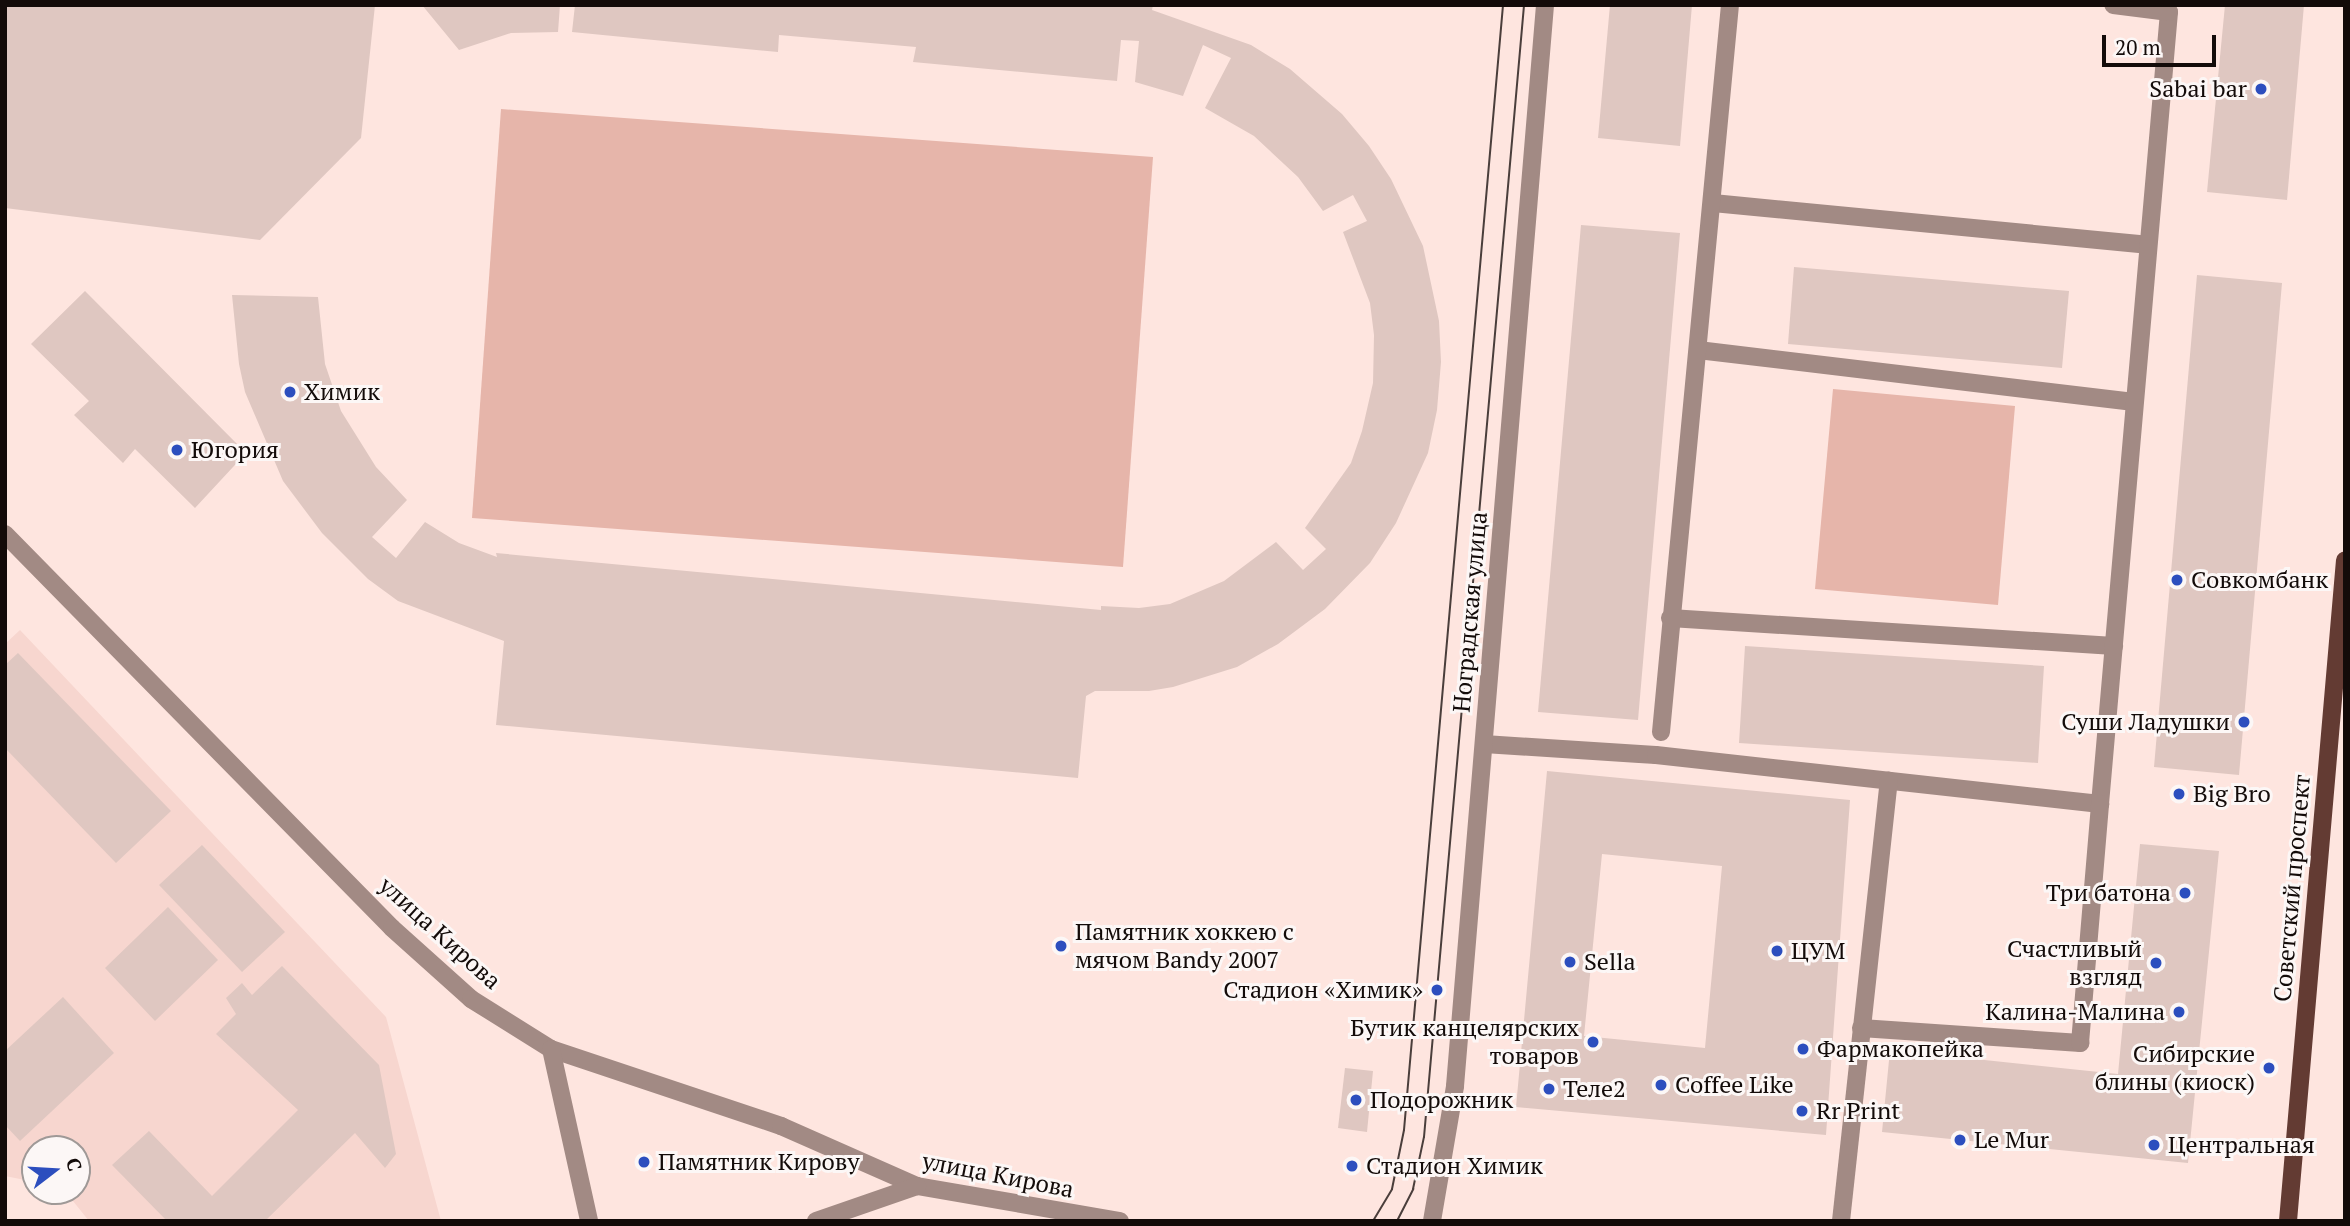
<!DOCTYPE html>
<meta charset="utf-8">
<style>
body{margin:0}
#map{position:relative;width:2350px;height:1226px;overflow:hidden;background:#fee5df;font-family:"PT Serif",serif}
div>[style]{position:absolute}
.built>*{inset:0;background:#f7d6cf}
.green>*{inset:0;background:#e6b5aa}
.building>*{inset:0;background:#dfc7c1}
.service>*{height:18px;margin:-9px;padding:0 9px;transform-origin:9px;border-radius:9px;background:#a28a84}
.minor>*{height:18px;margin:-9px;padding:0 9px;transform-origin:9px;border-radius:9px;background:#a28a84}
.tertiary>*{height:18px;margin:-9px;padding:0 9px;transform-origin:9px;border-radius:9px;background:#a28a84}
.primary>*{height:18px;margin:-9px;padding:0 9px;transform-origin:9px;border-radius:9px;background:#633b33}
.tram>*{height:2px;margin:-1px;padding:0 1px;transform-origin:1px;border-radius:1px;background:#4a3e3b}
.dots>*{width:19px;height:19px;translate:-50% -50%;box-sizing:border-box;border:4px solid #fcf7f6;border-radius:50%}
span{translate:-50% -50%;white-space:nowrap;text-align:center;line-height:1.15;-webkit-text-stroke:6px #fcf7f6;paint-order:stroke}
.poi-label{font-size:24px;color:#130b09}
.right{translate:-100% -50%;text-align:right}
.left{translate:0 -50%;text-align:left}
.street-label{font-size:24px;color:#130b09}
.frame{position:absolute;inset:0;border:7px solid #130b09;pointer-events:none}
.north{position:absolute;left:21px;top:1135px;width:70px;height:70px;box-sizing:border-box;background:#fcf7f6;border:2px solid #9f9997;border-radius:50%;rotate:73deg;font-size:19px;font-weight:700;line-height:28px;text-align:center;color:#130b09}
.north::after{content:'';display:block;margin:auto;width:24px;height:32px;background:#2c4ebe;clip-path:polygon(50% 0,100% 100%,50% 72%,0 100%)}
.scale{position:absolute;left:2102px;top:35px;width:114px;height:32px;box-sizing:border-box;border:4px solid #130b09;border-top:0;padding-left:9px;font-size:21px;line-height:24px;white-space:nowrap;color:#130b09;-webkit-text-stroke:5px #fcf7f6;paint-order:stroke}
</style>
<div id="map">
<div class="built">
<i style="clip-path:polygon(20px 630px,386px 1017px,441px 1221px,89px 1221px,65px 1191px,77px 1191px,77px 1149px,35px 1149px,35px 1182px,5px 1176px,5px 644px)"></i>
</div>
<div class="green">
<i style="clip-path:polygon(501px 109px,1153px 157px,1123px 567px,472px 518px)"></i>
<i style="clip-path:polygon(1833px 389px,2015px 406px,1998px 605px,1815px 589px)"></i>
</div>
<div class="building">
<i style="clip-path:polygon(5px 5px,375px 5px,361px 138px,260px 240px,5px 208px)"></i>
<i style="clip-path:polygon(422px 5px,560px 5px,558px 32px,511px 33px,459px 50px)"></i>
<i style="clip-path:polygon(575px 5px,1153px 5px,1152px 10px,1251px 45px,1290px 69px,1342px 114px,1369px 146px,1391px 179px,1423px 246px,1439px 321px,1441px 362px,1437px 410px,1428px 453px,1396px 523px,1370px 563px,1325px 609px,1278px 644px,1237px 667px,1173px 687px,1149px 691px,1095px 691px,1086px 696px,1078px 778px,496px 725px,504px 641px,398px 601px,368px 579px,322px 533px,283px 481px,245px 392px,239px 364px,232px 295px,318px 297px,325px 364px,341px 411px,376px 467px,407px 500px,372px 537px,396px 558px,425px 522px,459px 543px,497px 557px,496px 553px,1101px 610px,1101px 606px,1139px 608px,1170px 604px,1224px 581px,1276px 542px,1303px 570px,1326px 549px,1305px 528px,1351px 463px,1362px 431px,1373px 383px,1374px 335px,1370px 303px,1343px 232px,1367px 221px,1353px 195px,1323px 211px,1298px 177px,1254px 136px,1205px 108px,1231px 58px,1203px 45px,1183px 96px,1135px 82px,1139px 41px,1121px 40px,1117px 81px,913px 62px,916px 47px,779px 35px,778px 52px,572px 32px)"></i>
<i style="clip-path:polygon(1610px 5px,1692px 5px,1680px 146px,1598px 138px)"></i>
<i style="clip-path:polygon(2225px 5px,2304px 5px,2287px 200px,2207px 192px)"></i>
<i style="clip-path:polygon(1581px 225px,1680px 233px,1638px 720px,1538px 712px)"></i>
<i style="clip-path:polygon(1794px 267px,2069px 291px,2062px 368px,1788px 344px)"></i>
<i style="clip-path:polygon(2197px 275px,2282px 283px,2239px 775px,2154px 767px)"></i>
<i style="clip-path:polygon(85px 291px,246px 453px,195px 508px,135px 449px,123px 463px,74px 415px,89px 401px,31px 344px)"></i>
<i style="clip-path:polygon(1745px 646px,2044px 666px,2038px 763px,1739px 743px)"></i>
<i style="clip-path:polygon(18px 653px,171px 811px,116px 863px,5px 748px,5px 665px)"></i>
<i style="clip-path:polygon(evenodd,1547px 771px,1850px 800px,1826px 1135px,1516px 1107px,1547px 771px,1602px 854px,1722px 866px,1705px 1048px,1584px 1036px,1602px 854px)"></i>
<i style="clip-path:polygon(2140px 844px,2219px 851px,2188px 1163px,1882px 1132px,1890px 1050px,2118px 1074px)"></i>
<i style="clip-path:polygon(202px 845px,285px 932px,242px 972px,159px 885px)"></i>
<i style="clip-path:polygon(168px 907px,218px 960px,155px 1021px,105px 968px)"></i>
<i style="clip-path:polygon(282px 966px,379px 1065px,396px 1154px,385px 1168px,355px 1133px,265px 1221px,167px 1221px,112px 1165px,149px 1131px,212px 1196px,298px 1110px,216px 1034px,236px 1014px,226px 998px,242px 983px,252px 995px)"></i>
<i style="clip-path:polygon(63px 997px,114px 1053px,20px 1141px,5px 1125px,5px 1051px)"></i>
<i style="clip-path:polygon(1345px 1068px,1373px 1071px,1367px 1132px,1338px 1128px)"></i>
</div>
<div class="service">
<i style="left:1713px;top:203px;width:436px;rotate:5.5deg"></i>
<i style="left:1698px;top:350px;width:439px;rotate:6.8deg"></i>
<i style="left:1670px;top:618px;width:445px;rotate:3.6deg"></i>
<i style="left:1661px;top:732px;width:730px;rotate:-84.58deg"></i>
<i style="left:1484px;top:744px;width:172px;rotate:3.7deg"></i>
<i style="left:1656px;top:755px;width:447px;rotate:6.3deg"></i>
<i style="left:2100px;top:804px;width:795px;rotate:-85.02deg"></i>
<i style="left:2169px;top:12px;width:56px;rotate:-172.9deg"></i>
<i style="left:1861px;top:1028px;width:220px;rotate:3.9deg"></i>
<i style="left:2080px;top:1043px;width:240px;rotate:-85.2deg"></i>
<i style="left:1841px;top:1221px;width:443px;rotate:-83.8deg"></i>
</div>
<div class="minor">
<i style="left:1432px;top:1221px;width:137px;rotate:-80.3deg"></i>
<i style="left:1455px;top:1086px;width:1085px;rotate:-85.24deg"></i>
</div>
<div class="tertiary">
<i style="left:5px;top:534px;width:552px;rotate:45.51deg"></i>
<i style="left:392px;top:928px;width:106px;rotate:41.9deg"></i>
<i style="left:471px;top:999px;width:94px;rotate:32deg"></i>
<i style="left:551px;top:1049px;width:243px;rotate:18.5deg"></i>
<i style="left:781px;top:1126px;width:149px;rotate:23.8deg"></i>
<i style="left:917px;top:1186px;width:206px;rotate:9.8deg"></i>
<i style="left:551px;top:1049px;width:176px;rotate:77.5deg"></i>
<i style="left:816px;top:1221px;width:107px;rotate:-19.1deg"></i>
</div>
<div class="primary">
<i style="left:2288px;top:1221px;width:663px;rotate:-85.07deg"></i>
</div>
<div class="tram">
<i style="left:1373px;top:1221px;width:37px;rotate:-59deg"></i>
<i style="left:1392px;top:1189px;width:60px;rotate:-78.5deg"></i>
<i style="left:1404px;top:1130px;width:1129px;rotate:-84.97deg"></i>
<i style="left:1397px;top:1221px;width:36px;rotate:-63deg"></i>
<i style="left:1413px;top:1189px;width:53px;rotate:-78.1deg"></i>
<i style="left:1424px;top:1137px;width:1136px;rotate:-84.95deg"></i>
</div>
<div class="dots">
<i style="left:2261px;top:89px;background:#2c4ebe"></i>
<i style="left:290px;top:392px;background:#2c4ebe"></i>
<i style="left:177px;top:450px;background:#2c4ebe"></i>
<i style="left:2177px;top:580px;background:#2c4ebe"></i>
<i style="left:2244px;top:722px;background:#2c4ebe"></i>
<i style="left:2179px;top:794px;background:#2c4ebe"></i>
<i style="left:2185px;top:893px;background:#2c4ebe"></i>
<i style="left:1061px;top:946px;background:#2c4ebe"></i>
<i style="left:1777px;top:951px;background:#2c4ebe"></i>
<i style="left:1570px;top:962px;background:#2c4ebe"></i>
<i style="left:2156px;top:963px;background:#2c4ebe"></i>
<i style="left:1437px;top:990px;background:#2c4ebe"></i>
<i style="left:2179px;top:1012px;background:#2c4ebe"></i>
<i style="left:1593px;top:1042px;background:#2c4ebe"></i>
<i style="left:1803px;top:1049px;background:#2c4ebe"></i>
<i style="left:2269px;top:1068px;background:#2c4ebe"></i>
<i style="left:1661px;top:1085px;background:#2c4ebe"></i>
<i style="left:1549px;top:1089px;background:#2c4ebe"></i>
<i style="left:1356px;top:1100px;background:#2c4ebe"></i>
<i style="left:1802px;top:1111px;background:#2c4ebe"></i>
<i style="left:1960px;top:1140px;background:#2c4ebe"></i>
<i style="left:2154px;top:1145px;background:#2c4ebe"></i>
<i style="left:644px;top:1162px;background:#2c4ebe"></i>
<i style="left:1352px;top:1166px;background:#2c4ebe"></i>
</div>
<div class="poi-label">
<span class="right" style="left:2247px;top:89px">Sabai bar</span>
<span class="left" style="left:304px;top:392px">Химик</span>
<span class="left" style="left:191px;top:450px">Югория</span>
<span class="left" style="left:2191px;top:580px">Совкомбанк</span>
<span class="right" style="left:2230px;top:722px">Суши Ладушки</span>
<span class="left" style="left:2193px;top:794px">Big Bro</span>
<span class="right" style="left:2171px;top:893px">Три батона</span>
<span class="left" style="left:1075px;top:946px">Памятник хоккею с<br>мячом Bandy 2007</span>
<span class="right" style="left:2142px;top:963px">Счастливый<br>взгляд</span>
<span class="left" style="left:1791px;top:951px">ЦУМ</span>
<span class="left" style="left:1584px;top:962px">Sella</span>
<span class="right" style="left:1423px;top:990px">Стадион «Химик»</span>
<span class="right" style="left:2165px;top:1012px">Калина-Малина</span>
<span class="right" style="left:1579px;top:1042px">Бутик канцелярских<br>товаров</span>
<span class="left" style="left:1817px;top:1049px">Фармакопейка</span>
<span class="right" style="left:2255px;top:1068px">Сибирские<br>блины (киоск)</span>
<span class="left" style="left:1675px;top:1085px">Coffee Like</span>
<span class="left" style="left:1563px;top:1089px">Теле2</span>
<span class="left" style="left:1370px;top:1100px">Подорожник</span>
<span class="left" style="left:1816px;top:1111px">Rr Print</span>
<span class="left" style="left:1974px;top:1140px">Le Mur</span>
<span class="left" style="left:2168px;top:1145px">Центральная</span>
<span class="left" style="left:658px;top:1162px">Памятник Кирову</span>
<span class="left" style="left:1366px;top:1166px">Стадион Химик</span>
</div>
<div class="street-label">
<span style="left:1470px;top:612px;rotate:-85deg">Ноградская улица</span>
<span style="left:2292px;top:888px;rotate:-85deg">Советский проспект</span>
<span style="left:440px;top:933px;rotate:42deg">улица Кирова</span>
<span style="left:998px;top:1175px;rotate:11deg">улица Кирова</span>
</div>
<div class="frame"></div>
<div class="north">С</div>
<div class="scale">20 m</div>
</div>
